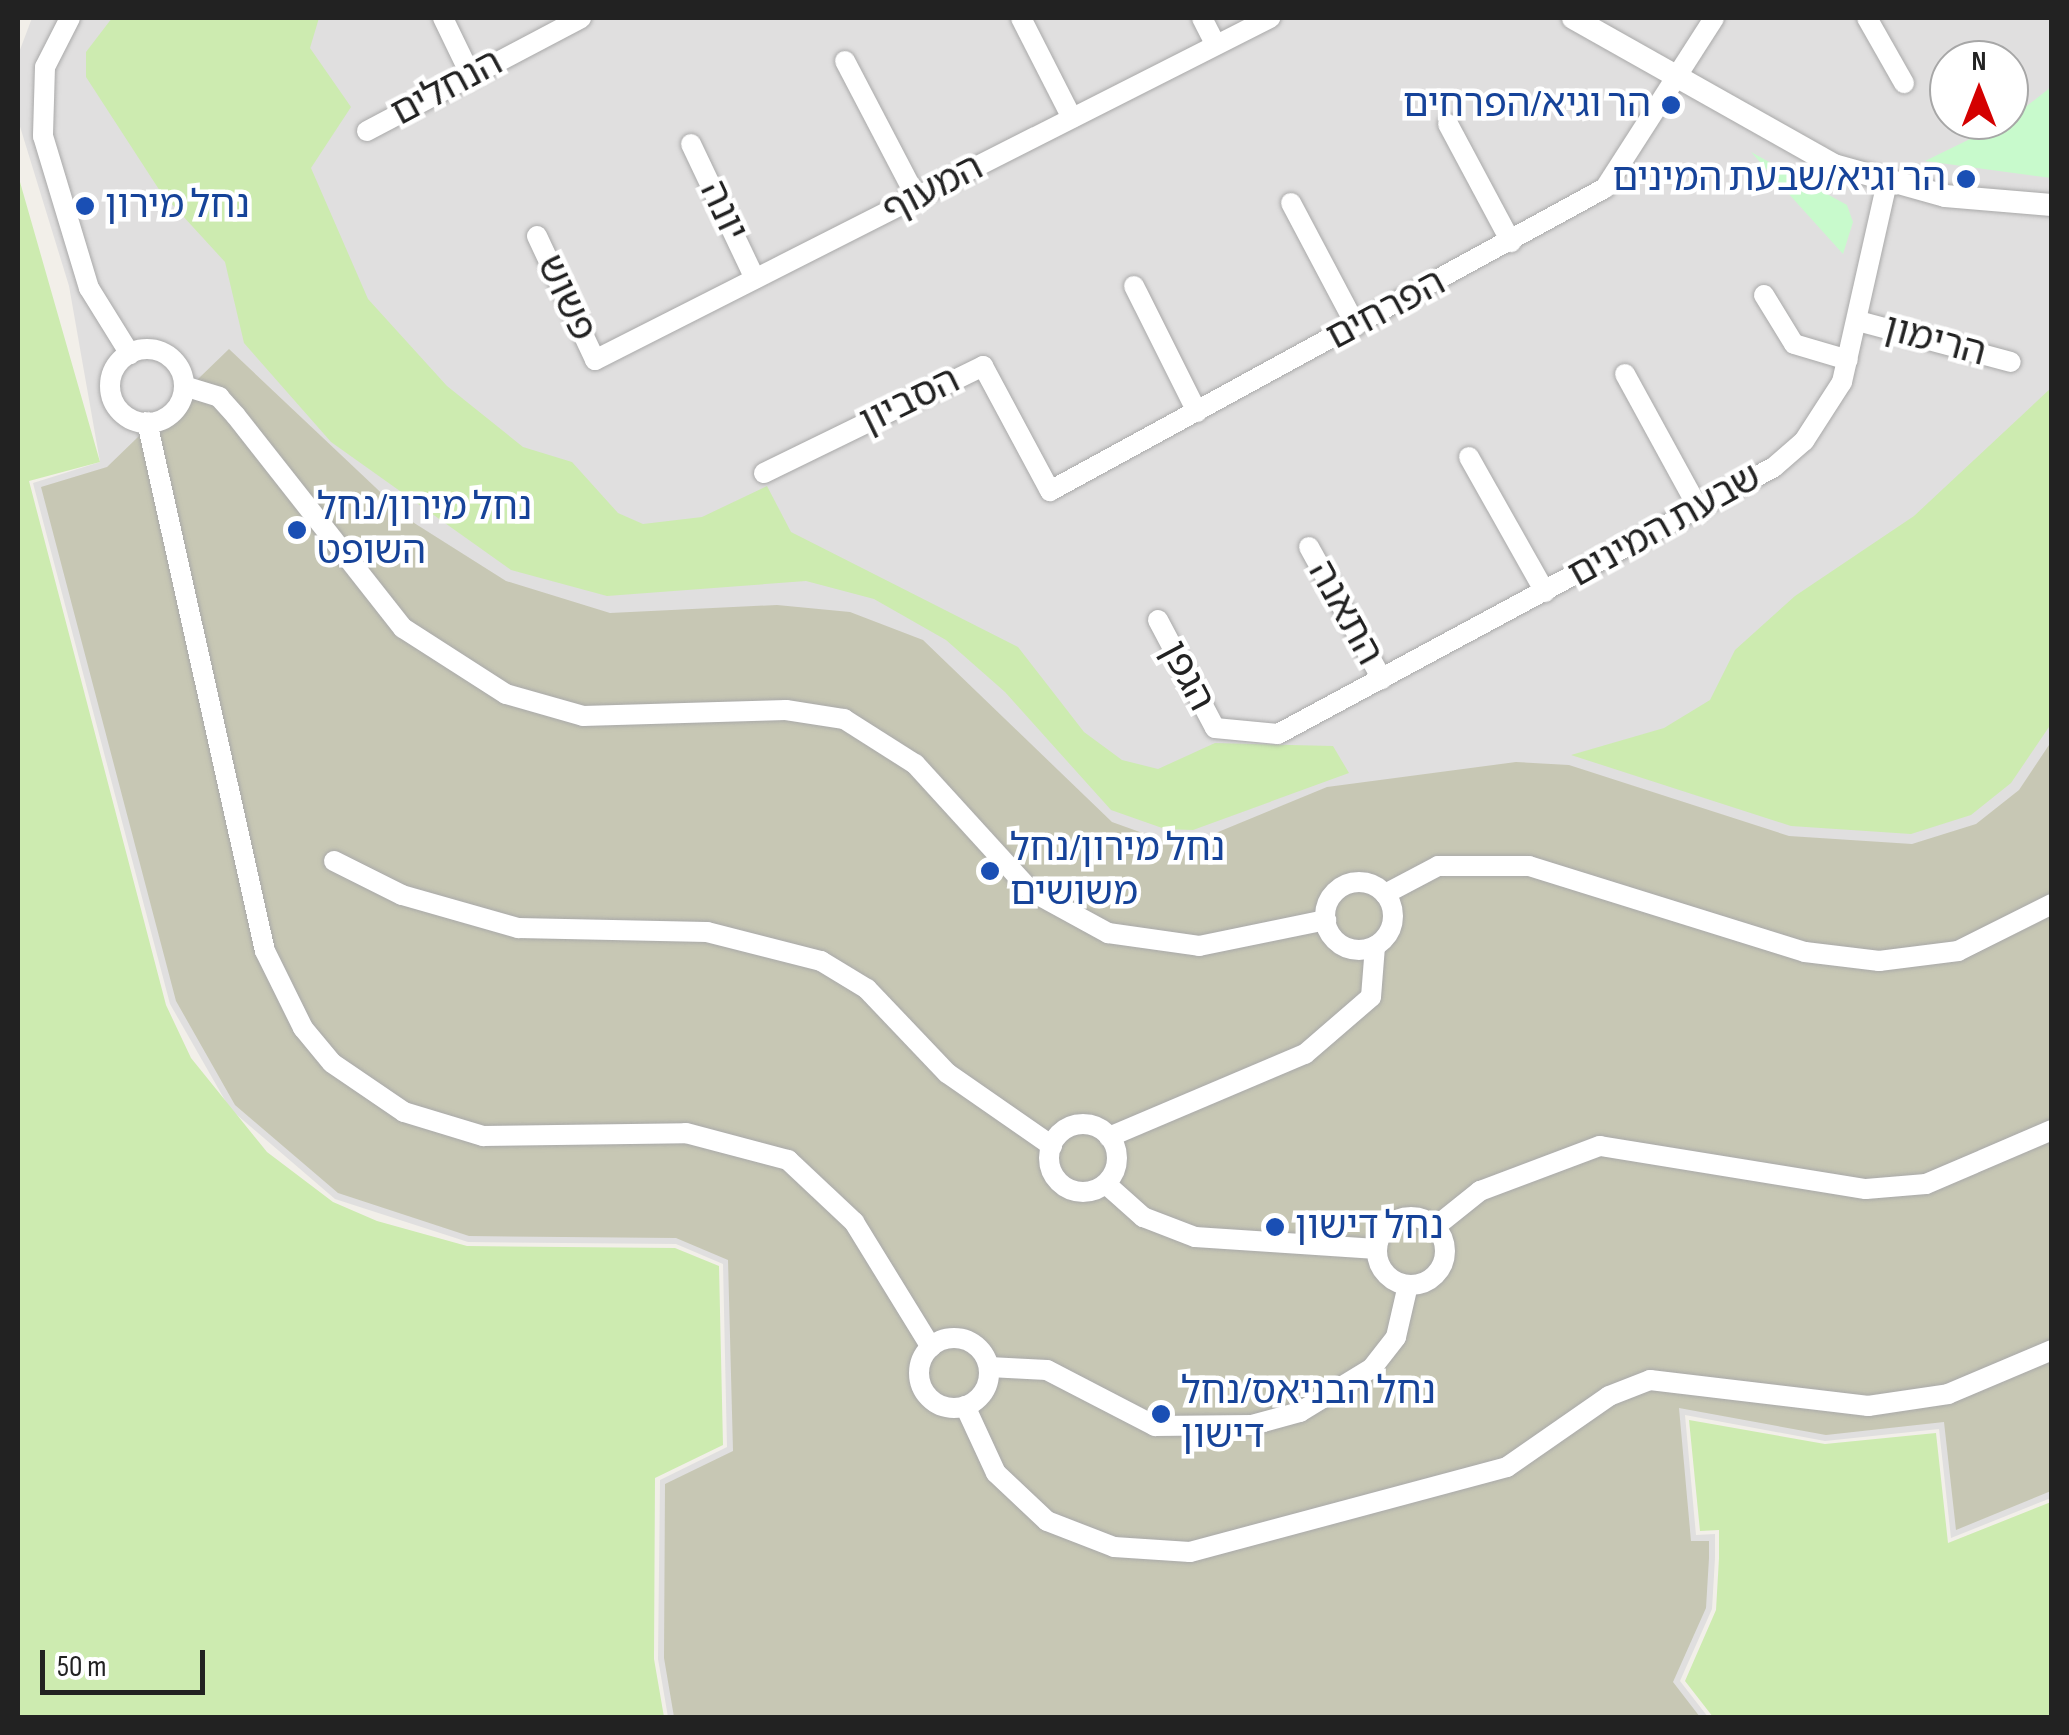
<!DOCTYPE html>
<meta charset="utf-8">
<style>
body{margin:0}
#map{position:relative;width:2069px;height:1735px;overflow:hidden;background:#f2efe9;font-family:"Sofia Sans Condensed","Noto Sans Hebrew",sans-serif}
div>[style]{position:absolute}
.residential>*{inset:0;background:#e0dfdf}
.construction>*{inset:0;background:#c7c7b4}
.grass>*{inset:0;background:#cdebb0}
.park>*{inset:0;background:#c8facc}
.roads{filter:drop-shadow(0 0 2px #a9a9a9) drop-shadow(0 0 2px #a9a9a9)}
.minor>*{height:20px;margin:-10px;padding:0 10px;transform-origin:10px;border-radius:10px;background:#fff}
.minor>.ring{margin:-10px;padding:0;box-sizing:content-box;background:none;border:20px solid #fff;border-radius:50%}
.tertiary>*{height:22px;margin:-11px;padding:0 11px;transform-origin:11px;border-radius:11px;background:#fff}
.dots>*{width:28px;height:28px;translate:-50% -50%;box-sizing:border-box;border:5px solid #fff;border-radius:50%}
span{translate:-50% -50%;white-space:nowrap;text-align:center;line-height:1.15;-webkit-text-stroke:9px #fff;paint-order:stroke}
.street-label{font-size:38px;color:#222}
.transit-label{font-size:38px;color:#164399}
.right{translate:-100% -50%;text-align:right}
.left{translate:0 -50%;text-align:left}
.frame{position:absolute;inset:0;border:20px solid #222;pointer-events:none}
.north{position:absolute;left:1929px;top:40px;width:100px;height:100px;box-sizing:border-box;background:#fff;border:2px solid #a7a7a7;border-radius:50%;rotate:0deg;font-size:28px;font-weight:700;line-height:40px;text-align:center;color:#222}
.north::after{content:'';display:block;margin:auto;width:35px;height:45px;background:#d40000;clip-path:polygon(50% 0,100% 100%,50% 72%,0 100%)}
.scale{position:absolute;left:40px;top:1650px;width:165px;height:45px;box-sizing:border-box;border:5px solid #222;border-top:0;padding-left:12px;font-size:30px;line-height:35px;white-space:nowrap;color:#222;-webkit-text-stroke:8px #fff;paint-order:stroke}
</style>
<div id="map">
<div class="residential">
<i style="clip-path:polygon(evenodd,32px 18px,2051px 18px,2051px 1498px,1951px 1538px,1939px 1429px,1825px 1441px,1685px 1415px,1696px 1535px,1715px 1534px,1715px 1558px,1712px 1609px,1680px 1681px,1708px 1717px,668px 1717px,658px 1659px,660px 1480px,727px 1447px,723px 1264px,676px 1244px,468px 1242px,335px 1199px,230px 1109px,170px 1004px,33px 483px,100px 462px,69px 286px,18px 120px,18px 55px,32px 18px,1949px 60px,2009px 60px,2009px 120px,1949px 120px,1949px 60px)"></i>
</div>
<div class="construction">
<i style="clip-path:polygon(229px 349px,411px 521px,506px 581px,610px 613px,777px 605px,850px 612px,923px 640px,1112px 822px,1162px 840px,1206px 837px,1327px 787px,1516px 762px,1569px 765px,1789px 836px,1912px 844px,1976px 824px,2019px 790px,2051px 742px,2051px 1491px,1956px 1530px,1944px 1422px,1826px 1435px,1679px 1408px,1691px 1541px,1709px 1541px,1709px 1558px,1706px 1608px,1673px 1682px,1700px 1717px,674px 1717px,664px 1658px,665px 1484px,733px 1451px,728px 1260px,676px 1238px,469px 1236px,338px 1193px,235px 1105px,176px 1001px,41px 487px,107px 467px)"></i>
</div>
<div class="grass">
<i style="clip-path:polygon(112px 18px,319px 18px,310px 48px,351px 107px,311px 168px,368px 299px,447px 386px,523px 447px,572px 462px,618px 513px,643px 524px,702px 517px,767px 486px,791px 532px,1018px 647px,1084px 732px,1122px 760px,1158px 769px,1215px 743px,1333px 746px,1349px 773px,1193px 830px,1165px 829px,1111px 810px,1005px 692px,946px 640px,874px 599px,806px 581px,607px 596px,511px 570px,331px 442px,244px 343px,225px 262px,160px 191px,86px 77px,86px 52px)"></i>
<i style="clip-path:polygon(18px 175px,100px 462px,29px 481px,166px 1005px,191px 1058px,267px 1152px,333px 1202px,377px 1221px,467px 1246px,675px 1248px,719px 1266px,723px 1445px,655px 1478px,654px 1659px,664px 1717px,18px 1717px)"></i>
<i style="clip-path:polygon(2051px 388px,2051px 724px,2011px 783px,1971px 815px,1911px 834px,1791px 826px,1571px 755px,1664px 728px,1710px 700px,1735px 650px,1795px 596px,1914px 516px)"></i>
<i style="clip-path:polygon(1689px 1420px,1825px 1444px,1936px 1433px,1948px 1543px,2051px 1502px,2051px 1717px,1713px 1717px,1685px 1681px,1716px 1610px,1719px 1558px,1719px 1530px,1700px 1531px)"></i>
</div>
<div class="park">
<i style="clip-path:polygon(2051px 87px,2051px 178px,1925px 161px,2009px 120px)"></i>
<i style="clip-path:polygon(1751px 152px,1847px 205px,1853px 222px,1843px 254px)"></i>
</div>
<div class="roads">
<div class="minor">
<i style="left:70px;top:18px;width:55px;rotate:117deg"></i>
<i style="left:45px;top:67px;width:69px;rotate:91.7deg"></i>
<i style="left:43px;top:136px;width:159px;rotate:73.2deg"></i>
<i style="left:89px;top:288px;width:78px;rotate:58.2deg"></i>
<i style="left:443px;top:18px;width:64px;rotate:64.2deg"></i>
<i style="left:1021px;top:18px;width:112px;rotate:63deg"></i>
<i style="left:1202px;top:18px;width:30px;rotate:63deg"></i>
<i style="left:1867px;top:18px;width:75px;rotate:60.4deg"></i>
<i style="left:845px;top:61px;width:153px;rotate:62.4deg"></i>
<i style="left:1448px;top:124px;width:134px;rotate:61.9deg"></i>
<i style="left:367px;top:131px;width:242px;rotate:-27.8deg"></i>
<i style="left:691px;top:144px;width:149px;rotate:64.6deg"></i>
<i style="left:1291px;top:203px;width:139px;rotate:62.1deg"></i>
<i style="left:537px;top:236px;width:137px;rotate:64.9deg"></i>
<i style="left:595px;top:360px;width:757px;rotate:-26.87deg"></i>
<i style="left:1134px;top:286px;width:141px;rotate:63.4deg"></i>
<i style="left:1764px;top:295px;width:57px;rotate:58.5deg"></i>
<i style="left:1794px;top:344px;width:56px;rotate:16.5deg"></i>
<i style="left:1858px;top:321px;width:158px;rotate:15deg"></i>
<i class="ring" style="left:110px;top:349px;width:54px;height:54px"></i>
<i style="left:1625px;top:374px;width:154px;rotate:61.3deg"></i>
<i style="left:184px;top:386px;width:37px;rotate:17deg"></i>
<i style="left:219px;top:397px;width:25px;rotate:48deg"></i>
<i style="left:236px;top:416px;width:270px;rotate:51.8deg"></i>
<i style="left:403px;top:628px;width:122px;rotate:32.7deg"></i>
<i style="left:506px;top:694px;width:80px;rotate:15.9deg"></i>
<i style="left:583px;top:716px;width:203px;rotate:-1.7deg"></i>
<i style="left:786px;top:710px;width:59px;rotate:8.8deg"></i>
<i style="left:844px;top:719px;width:84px;rotate:32.4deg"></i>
<i style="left:915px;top:764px;width:172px;rotate:47.6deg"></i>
<i style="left:1031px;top:891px;width:88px;rotate:28.6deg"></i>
<i style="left:1108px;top:933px;width:92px;rotate:8.1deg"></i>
<i style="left:1199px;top:946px;width:130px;rotate:-11.6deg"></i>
<i style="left:147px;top:422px;width:542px;rotate:77.43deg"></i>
<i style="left:265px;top:951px;width:86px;rotate:63.7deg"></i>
<i style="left:303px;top:1028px;width:45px;rotate:50.4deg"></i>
<i style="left:332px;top:1063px;width:87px;rotate:34.2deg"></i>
<i style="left:404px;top:1112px;width:83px;rotate:16.9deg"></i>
<i style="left:483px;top:1136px;width:203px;rotate:-0.8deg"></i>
<i style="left:686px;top:1133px;width:106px;rotate:14.8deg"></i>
<i style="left:788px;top:1160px;width:91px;rotate:43.2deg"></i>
<i style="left:854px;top:1222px;width:147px;rotate:58.4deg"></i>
<i style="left:1469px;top:457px;width:155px;rotate:60.6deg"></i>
<i style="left:764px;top:473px;width:244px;rotate:-26deg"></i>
<i style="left:983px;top:366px;width:142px;rotate:61.8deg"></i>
<i style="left:1050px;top:491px;width:632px;rotate:-28.63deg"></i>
<i style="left:1605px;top:188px;width:202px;rotate:-57.3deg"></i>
<i style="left:1309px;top:547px;width:151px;rotate:61.1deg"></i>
<i style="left:1158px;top:620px;width:122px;rotate:62.2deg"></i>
<i style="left:1215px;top:728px;width:63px;rotate:5.4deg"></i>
<i style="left:1278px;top:734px;width:563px;rotate:-28.29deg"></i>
<i style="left:1774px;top:467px;width:40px;rotate:-41deg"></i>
<i style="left:1804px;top:441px;width:70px;rotate:-57.2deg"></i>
<i style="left:1842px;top:382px;width:204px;rotate:-77.3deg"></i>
<i style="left:334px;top:861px;width:76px;rotate:26.6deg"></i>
<i style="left:402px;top:895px;width:121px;rotate:15.9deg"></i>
<i style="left:518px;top:928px;width:189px;rotate:1.2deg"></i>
<i style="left:707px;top:932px;width:118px;rotate:14.3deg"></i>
<i style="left:821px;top:961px;width:54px;rotate:31.3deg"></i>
<i style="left:867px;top:989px;width:116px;rotate:46.4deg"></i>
<i style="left:947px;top:1073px;width:128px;rotate:34.8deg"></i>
<i class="ring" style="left:1325px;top:882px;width:48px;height:48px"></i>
<i style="left:1385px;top:894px;width:60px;rotate:-27.8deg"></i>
<i style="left:1438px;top:866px;width:91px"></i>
<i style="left:1529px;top:866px;width:289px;rotate:17.3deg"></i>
<i style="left:1805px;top:952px;width:75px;rotate:6.9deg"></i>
<i style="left:1879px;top:961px;width:80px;rotate:-7.2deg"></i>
<i style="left:1958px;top:951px;width:105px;rotate:-26.6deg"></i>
<i class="ring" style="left:1049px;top:1124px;width:48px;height:48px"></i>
<i style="left:1109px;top:1137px;width:213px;rotate:-23deg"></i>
<i style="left:1305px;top:1054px;width:87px;rotate:-40.8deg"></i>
<i style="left:1371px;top:997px;width:51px;rotate:-85.5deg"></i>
<i style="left:1106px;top:1184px;width:50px;rotate:41.7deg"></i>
<i style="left:1143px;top:1217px;width:56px;rotate:21deg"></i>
<i style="left:1195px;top:1237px;width:182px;rotate:3.8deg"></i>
<i class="ring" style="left:1377px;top:1217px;width:48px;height:48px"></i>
<i style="left:1435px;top:1227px;width:58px;rotate:-38.7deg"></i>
<i style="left:1480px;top:1191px;width:128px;rotate:-20.6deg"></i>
<i style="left:1600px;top:1146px;width:269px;rotate:9.2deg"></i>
<i style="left:1866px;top:1189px;width:60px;rotate:-4.8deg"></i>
<i style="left:1926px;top:1184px;width:137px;rotate:-23.2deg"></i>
<i class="ring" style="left:919px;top:1338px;width:50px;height:50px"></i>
<i style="left:989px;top:1367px;width:58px;rotate:3deg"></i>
<i style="left:1047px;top:1370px;width:122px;rotate:27.4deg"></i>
<i style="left:1155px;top:1426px;width:97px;rotate:-0.6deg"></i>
<i style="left:1252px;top:1425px;width:50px;rotate:-15.2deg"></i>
<i style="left:1300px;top:1412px;width:84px;rotate:-31.4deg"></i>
<i style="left:1372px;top:1368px;width:39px;rotate:-52deg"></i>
<i style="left:1396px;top:1337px;width:53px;rotate:-77deg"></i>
<i style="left:965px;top:1406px;width:74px;rotate:65.2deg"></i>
<i style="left:996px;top:1473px;width:70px;rotate:43.3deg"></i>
<i style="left:1047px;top:1521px;width:72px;rotate:21.2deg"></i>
<i style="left:1114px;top:1547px;width:76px;rotate:3.8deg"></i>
<i style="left:1190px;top:1552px;width:328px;rotate:-15deg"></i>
<i style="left:1507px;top:1467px;width:124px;rotate:-34.8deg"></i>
<i style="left:1609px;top:1396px;width:44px;rotate:-21.3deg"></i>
<i style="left:1650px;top:1380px;width:220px;rotate:6.8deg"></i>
<i style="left:1868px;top:1406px;width:81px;rotate:-8.5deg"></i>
<i style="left:1948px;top:1394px;width:113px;rotate:-22.9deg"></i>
</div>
<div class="tertiary">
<i style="left:1573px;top:18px;width:300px;rotate:29.4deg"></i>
<i style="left:1834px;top:165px;width:115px;rotate:15.6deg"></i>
<i style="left:1945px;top:196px;width:107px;rotate:4.8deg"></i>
</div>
</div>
<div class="dots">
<i style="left:1671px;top:105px;background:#1a4fb4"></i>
<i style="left:1966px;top:179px;background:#1a4fb4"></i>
<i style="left:85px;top:206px;background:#1a4fb4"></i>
<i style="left:297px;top:530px;background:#1a4fb4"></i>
<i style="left:990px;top:871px;background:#1a4fb4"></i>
<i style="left:1275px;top:1227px;background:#1a4fb4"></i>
<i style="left:1161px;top:1414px;background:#1a4fb4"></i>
</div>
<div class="street-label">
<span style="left:447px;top:88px;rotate:-28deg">הנחלים</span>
<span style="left:933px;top:189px;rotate:-27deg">המעוף</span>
<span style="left:723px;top:211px;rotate:65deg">יונה</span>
<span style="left:566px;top:298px;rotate:65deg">פשוש</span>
<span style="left:1386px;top:310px;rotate:-28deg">הפרחים</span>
<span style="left:1935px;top:341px;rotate:15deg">הרימון</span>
<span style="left:910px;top:401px;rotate:-26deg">הסביון</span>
<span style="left:1665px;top:526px;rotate:-29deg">שבעת המינים</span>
<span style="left:1345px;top:613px;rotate:61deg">התאנה</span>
<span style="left:1187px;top:676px;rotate:62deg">הגפן</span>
</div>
<div class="transit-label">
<span class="right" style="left:1651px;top:105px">הר וגיא/הפרחים</span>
<span class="right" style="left:1946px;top:179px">הר וגיא/שבעת המינים</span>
<span class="left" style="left:105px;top:206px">נחל מירון</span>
<span class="left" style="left:317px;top:530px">נחל מירון/נחל<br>השופט</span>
<span class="left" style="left:1010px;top:871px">נחל מירון/נחל<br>משושים</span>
<span class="left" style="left:1295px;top:1227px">נחל דישון</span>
<span class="left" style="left:1181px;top:1414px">נחל הבניאס/נחל<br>דישון</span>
</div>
<div class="frame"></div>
<div class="north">N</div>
<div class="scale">50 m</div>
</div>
